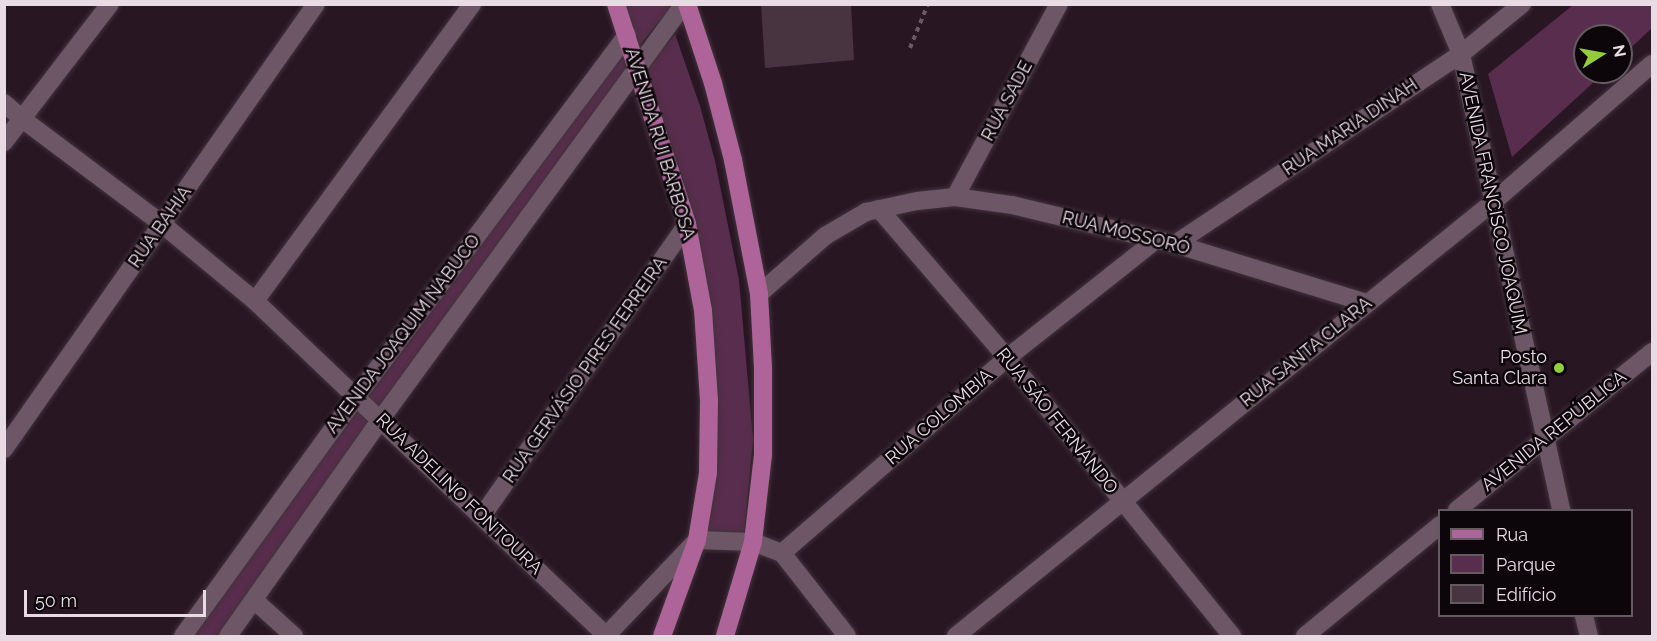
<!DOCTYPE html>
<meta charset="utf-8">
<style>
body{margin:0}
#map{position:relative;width:1657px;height:641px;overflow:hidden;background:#291623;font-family:Raleway,sans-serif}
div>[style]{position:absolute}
.green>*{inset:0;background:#592d4d}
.building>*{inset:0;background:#483341}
.path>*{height:4px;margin-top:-2px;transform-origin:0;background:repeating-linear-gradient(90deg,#6b5a66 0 4.5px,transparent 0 9px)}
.roads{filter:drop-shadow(0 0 2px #40333c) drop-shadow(0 0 2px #40333c)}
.minor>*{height:18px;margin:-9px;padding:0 9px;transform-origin:9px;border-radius:9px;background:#6d5665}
.major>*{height:18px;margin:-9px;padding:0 9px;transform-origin:9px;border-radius:9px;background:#ae6499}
.dots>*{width:16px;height:16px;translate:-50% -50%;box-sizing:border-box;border:3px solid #0c050a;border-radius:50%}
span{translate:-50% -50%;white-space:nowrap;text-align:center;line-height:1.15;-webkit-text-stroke:5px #0c050a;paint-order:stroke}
.street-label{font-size:18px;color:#e9dbe4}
.poi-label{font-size:18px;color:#e9dbe4}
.right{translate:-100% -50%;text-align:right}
.frame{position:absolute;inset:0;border:6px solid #e9dbe4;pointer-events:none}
.legend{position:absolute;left:1438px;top:509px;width:195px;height:108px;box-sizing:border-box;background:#0c050a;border:2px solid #645b61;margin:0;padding:8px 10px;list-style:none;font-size:18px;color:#e9dbe4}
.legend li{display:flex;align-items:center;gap:12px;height:30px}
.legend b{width:30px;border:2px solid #645b61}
.north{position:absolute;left:1573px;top:24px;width:60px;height:60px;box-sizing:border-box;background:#0c050a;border:2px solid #645b61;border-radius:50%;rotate:79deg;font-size:16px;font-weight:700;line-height:24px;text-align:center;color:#e9dbe4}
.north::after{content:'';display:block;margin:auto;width:21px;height:27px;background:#94cc3c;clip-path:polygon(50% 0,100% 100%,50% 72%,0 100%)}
.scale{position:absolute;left:24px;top:590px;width:182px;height:27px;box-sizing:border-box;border:3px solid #e9dbe4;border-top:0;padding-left:8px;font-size:18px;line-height:21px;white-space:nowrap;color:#e9dbe4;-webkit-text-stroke:4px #0c050a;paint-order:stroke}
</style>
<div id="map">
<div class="green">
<i style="clip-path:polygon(621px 5px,668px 5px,670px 8px,637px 49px)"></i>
<i style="clip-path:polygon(1573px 5px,1652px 5px,1652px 28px,1621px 57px,1621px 36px,1585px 36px,1585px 72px,1605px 72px,1512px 157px,1488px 74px)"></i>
<i style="clip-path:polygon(675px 34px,700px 106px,715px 161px,739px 280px,753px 439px,744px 535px,705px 531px,710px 323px,646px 69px)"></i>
<i style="clip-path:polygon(626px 37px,636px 69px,381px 413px,364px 396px)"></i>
<i style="clip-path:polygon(357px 399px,378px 419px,221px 636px,189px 636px)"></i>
</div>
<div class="building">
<i style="clip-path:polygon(761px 4px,851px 4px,854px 60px,765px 68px)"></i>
</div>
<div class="path">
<i style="left:910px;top:48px;width:48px;rotate:-67.8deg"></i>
</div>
<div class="roads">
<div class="minor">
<i style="left:1440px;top:4px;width:54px;rotate:67.2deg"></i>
<i style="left:1461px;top:54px;width:467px;rotate:77.6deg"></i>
<i style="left:4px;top:103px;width:23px;rotate:41deg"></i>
<i style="left:21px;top:118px;width:176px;rotate:36.9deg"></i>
<i style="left:162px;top:224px;width:121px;rotate:39.6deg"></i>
<i style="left:255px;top:301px;width:486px;rotate:43.6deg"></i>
<i style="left:4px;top:142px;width:174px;rotate:-52.5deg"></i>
<i style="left:955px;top:197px;width:219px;rotate:-61.7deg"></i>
<i style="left:879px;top:209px;width:196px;rotate:49.3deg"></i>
<i style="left:1007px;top:358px;width:358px;rotate:51deg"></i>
<i style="left:1175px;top:244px;width:343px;rotate:-33.6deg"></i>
<i style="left:1461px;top:54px;width:79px;rotate:-39.3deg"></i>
<i style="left:759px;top:294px;width:88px;rotate:-41.3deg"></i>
<i style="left:825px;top:236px;width:48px;rotate:-30.3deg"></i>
<i style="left:866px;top:212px;width:52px;rotate:-12.2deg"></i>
<i style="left:917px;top:201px;width:38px;rotate:-6deg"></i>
<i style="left:955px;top:197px;width:58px;rotate:8deg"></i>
<i style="left:1012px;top:205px;width:168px;rotate:13.5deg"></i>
<i style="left:1175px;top:244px;width:201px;rotate:17.1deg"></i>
<i style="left:255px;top:301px;width:368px;rotate:-53.8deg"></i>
<i style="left:4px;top:449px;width:543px;rotate:-54.96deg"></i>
<i style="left:1457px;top:510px;width:251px;rotate:-39deg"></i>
<i style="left:482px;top:516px;width:357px;rotate:-54.9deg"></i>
<i style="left:782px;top:553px;width:298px;rotate:-40.9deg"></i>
<i style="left:1007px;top:358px;width:190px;rotate:-38.4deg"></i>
<i style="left:254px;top:600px;width:54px;rotate:42deg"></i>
<i style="left:1584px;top:616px;width:21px;rotate:76deg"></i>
<i style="left:183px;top:636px;width:296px;rotate:-54.1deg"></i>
<i style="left:357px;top:396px;width:451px;rotate:-53.2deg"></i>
<i style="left:228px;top:636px;width:266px;rotate:-54.8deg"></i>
<i style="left:381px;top:419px;width:514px;rotate:-53.87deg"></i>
<i style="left:606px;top:636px;width:132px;rotate:-46.5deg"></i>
<i style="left:697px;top:540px;width:56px;rotate:2deg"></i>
<i style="left:753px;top:542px;width:31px;rotate:21deg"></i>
<i style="left:782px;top:553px;width:105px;rotate:51.9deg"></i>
<i style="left:956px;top:636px;width:689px;rotate:-38.93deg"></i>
<i style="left:1492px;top:203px;width:212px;rotate:-41deg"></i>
<i style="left:1305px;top:636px;width:175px;rotate:-39.4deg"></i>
</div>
<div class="major">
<i style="left:616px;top:4px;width:231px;rotate:72.1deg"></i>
<i style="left:687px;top:224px;width:87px;rotate:79.5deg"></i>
<i style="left:703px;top:310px;width:90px;rotate:86.2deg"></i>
<i style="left:709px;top:400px;width:73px;rotate:90.8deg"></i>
<i style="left:708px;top:473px;width:68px;rotate:99.3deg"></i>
<i style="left:697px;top:540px;width:102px;rotate:110deg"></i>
<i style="left:687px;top:4px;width:83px;rotate:71.8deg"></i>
<i style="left:713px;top:83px;width:80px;rotate:75.4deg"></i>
<i style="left:733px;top:160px;width:136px;rotate:79deg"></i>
<i style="left:759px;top:294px;width:75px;rotate:86.9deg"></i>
<i style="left:763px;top:369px;width:86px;rotate:90deg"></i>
<i style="left:763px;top:455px;width:88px;rotate:96.6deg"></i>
<i style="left:753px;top:542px;width:98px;rotate:106.6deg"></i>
</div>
</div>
<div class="dots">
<i style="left:1559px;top:368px;background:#94cc3c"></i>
</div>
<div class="street-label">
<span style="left:1007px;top:101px;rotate:-62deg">RUA SADE</span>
<span style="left:1350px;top:127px;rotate:-34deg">RUA MARIA DINAH</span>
<span style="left:660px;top:144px;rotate:73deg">AVENIDA RUI BARBOSA</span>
<span style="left:1493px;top:203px;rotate:78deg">AVENIDA FRANCISCO JOAQUIM</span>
<span style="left:160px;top:227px;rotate:-55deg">RUA BAHIA</span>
<span style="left:1126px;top:233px;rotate:14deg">RUA MOSSORÓ</span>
<span style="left:403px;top:334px;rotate:-53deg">AVENIDA JOAQUIM NABUCO</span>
<span style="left:1306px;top:352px;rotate:-39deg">RUA SANTA CLARA</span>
<span style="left:585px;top:370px;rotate:-55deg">RUA GERVÁSIO PIRES FERREIRA</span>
<span style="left:939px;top:417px;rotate:-41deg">RUA COLOMBIA</span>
<span style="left:1057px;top:421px;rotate:51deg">RUA SÃO FERNANDO</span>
<span style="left:1554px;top:431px;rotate:-39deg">AVENIDA REPÚBLICA</span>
<span style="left:459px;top:494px;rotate:44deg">RUA ADELINO FONTOURA</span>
</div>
<div class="poi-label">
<span class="right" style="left:1547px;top:368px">Posto<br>Santa Clara</span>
</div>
<div class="frame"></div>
<ul class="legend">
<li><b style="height:8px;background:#ae6499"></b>Rua</li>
<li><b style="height:16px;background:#592d4d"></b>Parque</li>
<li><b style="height:16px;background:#483341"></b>Edifício</li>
</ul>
<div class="north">N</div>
<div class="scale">50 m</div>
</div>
